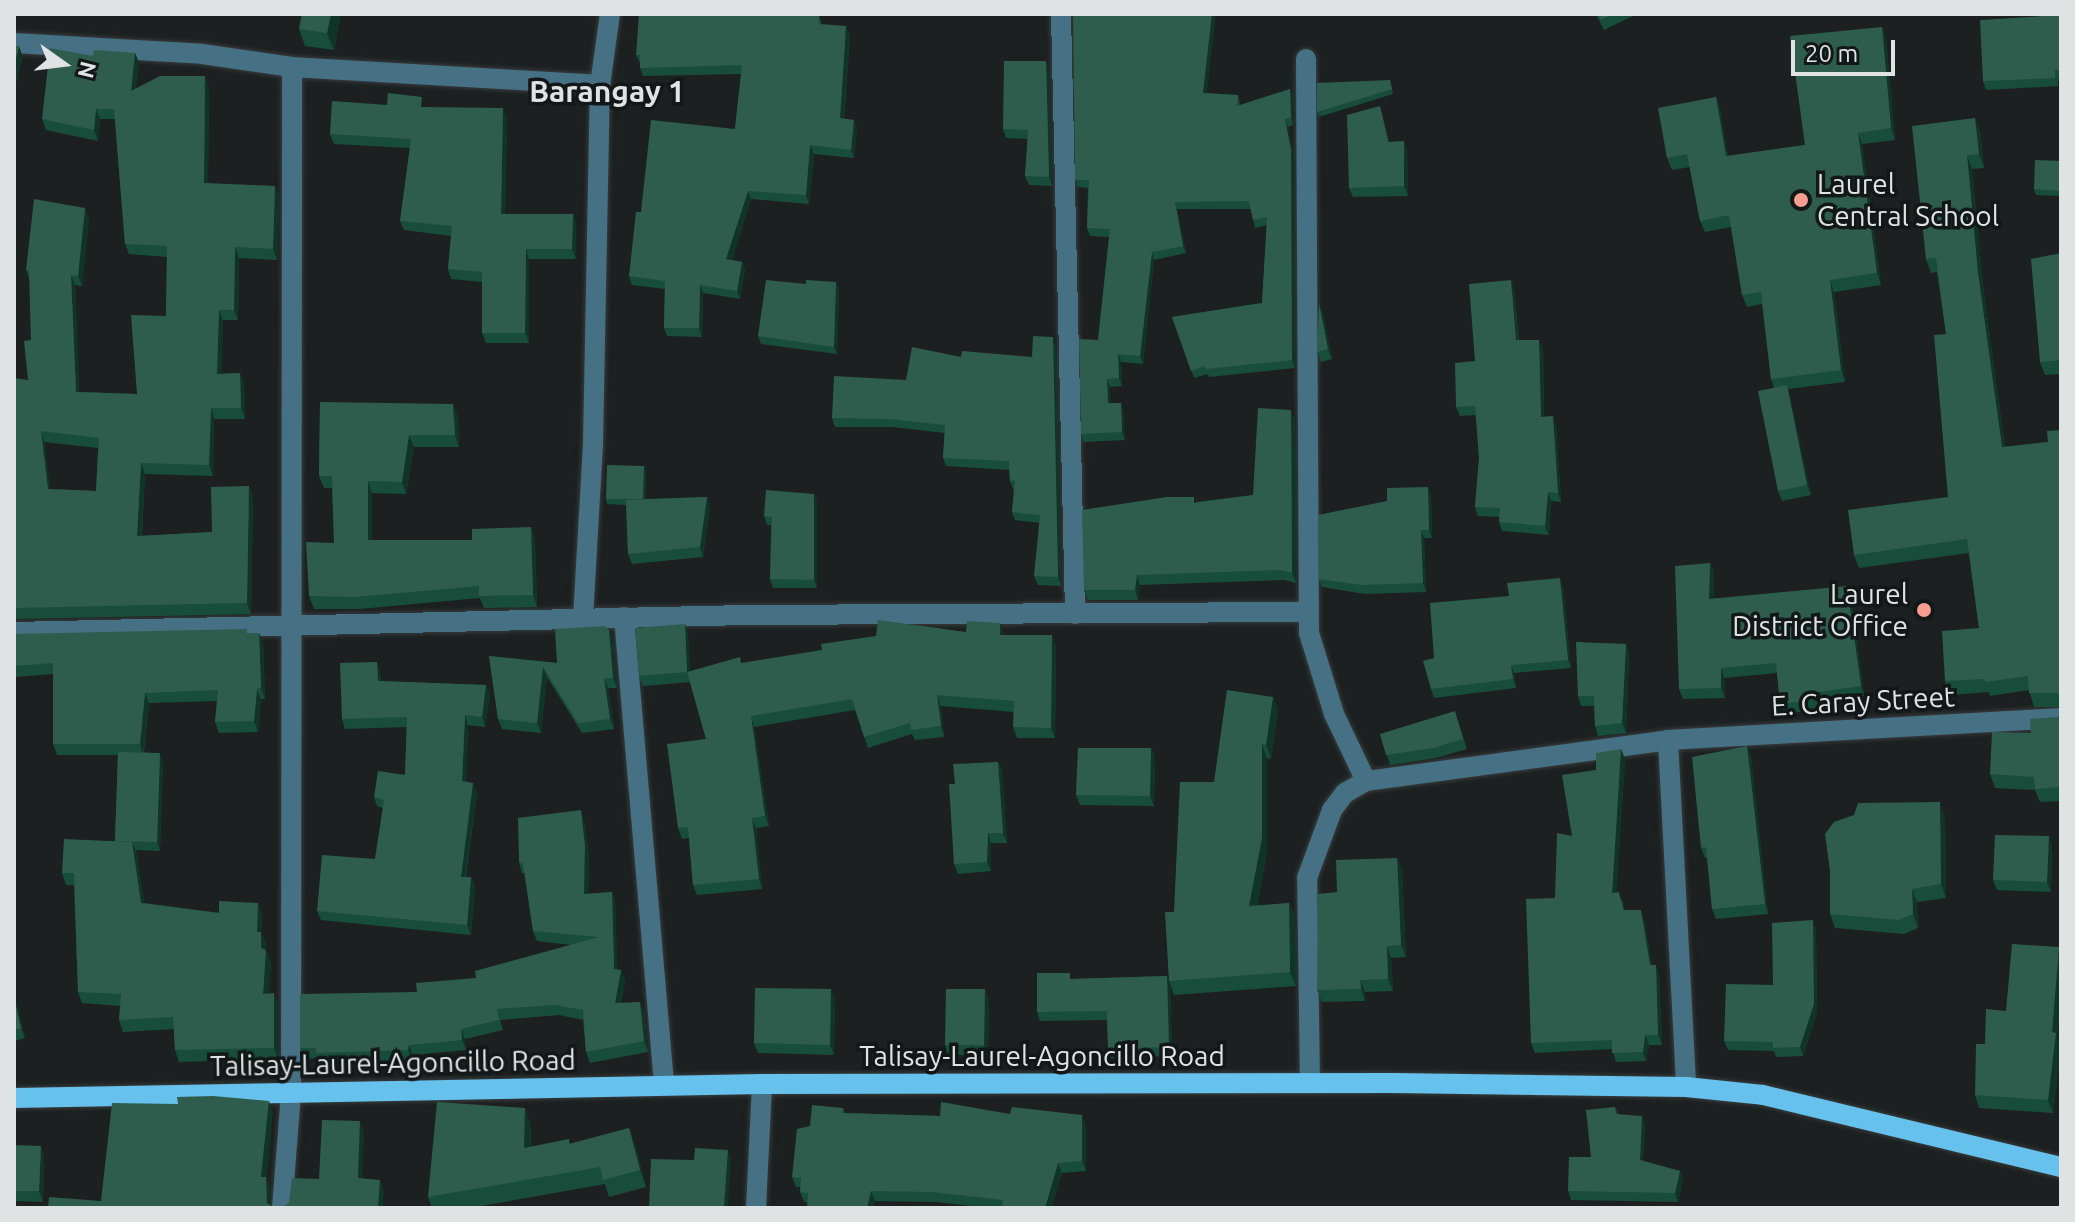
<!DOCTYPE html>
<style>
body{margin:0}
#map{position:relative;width:2075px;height:1222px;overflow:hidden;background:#1c2020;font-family:Ubuntu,sans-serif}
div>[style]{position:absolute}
.roads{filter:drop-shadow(0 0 2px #373b3b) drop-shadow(0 0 2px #373b3b)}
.minor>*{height:20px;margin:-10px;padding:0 10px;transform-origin:10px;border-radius:10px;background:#467084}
.major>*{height:20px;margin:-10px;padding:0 10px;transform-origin:10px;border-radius:10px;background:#66c1ed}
.wall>*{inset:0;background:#194d3b}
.shaded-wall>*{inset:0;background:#113428}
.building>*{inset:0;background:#2e5d4d}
.dots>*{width:22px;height:22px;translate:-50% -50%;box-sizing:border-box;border:4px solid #121717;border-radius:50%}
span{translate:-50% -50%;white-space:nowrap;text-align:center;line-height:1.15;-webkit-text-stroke:7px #121717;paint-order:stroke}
.poi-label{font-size:28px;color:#e0e3e3}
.left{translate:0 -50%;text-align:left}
.right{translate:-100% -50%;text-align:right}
.street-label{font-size:28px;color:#e0e3e3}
.neighbourhood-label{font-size:30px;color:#e0e3e3;font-weight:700}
.frame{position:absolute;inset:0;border:16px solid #e0e3e3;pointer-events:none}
.north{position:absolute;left:24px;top:24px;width:80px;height:80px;-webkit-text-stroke:6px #121717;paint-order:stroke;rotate:104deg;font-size:22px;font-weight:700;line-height:32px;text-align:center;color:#e0e3e3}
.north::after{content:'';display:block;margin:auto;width:28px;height:36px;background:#e0e3e3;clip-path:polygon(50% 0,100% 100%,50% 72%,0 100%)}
.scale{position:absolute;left:1791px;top:40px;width:104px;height:36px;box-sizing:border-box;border:4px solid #e0e3e3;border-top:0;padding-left:10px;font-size:24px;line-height:28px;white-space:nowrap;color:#e0e3e3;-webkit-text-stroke:6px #121717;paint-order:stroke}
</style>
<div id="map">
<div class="roads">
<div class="minor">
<i style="left:1061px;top:14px;width:600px;rotate:88.66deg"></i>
<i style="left:14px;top:43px;width:188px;rotate:3.3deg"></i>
<i style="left:202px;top:54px;width:91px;rotate:8.2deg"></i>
<i style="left:292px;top:67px;width:309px;rotate:3.3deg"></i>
<i style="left:1306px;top:59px;width:574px;rotate:89.7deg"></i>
<i style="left:1309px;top:633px;width:85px;rotate:72.8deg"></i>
<i style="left:1334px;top:714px;width:74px;rotate:64.5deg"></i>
<i style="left:624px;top:617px;width:470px;rotate:85.1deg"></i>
<i style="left:583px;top:618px;width:174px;rotate:-86.7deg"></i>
<i style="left:593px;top:444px;width:359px;rotate:-88.9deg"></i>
<i style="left:600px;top:85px;width:72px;rotate:-82deg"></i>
<i style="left:14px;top:632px;width:733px;rotate:-1.33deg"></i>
<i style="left:747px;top:615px;width:561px;rotate:-0.31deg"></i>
<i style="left:1668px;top:740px;width:347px;rotate:87deg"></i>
<i style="left:1310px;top:1083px;width:205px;rotate:-90.8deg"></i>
<i style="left:1307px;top:878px;width:72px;rotate:-69.8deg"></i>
<i style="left:1332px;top:810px;width:21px;rotate:-53deg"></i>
<i style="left:1345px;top:793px;width:24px;rotate:-30deg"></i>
<i style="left:1366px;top:781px;width:305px;rotate:-7.7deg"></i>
<i style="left:1668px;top:740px;width:394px;rotate:-3.2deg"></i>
<i style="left:282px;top:1208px;width:115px;rotate:-85.5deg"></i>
<i style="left:291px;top:1093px;width:1026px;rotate:-89.94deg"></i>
<i style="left:756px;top:1208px;width:124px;rotate:-87.2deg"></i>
</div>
<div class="major">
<i style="left:14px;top:1098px;width:748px;rotate:-1.07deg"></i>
<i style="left:762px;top:1084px;width:631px;rotate:-0.09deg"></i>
<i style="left:1393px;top:1083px;width:293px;rotate:0.8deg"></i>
<i style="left:1686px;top:1087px;width:77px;rotate:5.9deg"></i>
<i style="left:1763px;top:1095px;width:307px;rotate:13.6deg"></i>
</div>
</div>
<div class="wall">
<i style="clip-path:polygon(302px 14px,341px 14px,334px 50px,305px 46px,299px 29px)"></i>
<i style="clip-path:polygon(1596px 14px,1637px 14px,1604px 30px)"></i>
<i style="clip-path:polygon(819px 15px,822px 25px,850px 35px,844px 119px,857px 128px,854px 158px,814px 154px,809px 204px,751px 199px,732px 260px,742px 262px,745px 270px,740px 299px,703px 293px,702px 337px,667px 336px,664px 328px,665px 289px,632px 285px,629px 276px,641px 212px,735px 129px,741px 74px,643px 76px,640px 68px,640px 63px,636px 55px)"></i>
<i style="clip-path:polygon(2061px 15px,2061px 78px,2058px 79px,2058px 86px,1986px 90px,1983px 81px,2053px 17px)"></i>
<i style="clip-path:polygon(1882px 27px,1886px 39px,1895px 140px,1862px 144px,1881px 285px,1834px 292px,1845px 382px,1788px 389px,1811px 495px,1782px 501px,1778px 491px,1774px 388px,1771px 379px,1762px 304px,1747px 307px,1742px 295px,1731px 227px,1705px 232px,1700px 221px,1690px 167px,1672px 170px,1667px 158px,1716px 97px,1720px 109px,1728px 156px,1805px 145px)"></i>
<i style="clip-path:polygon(evenodd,135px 53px,139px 63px,136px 88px,209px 87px,208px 183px,279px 196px,277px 260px,239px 258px,238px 320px,223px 320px,221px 374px,240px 373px,244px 384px,245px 419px,214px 419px,213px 476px,145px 474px,142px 536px,212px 532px,253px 496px,251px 614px,14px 619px,14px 383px,28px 380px,31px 340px,30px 280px,26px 270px,85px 208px,89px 219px,82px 286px,75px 285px,79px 392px,137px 394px,166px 316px,167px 257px,129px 254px,125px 244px,115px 119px,100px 119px,98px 141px,46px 130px,42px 119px,93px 56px,135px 53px,44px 442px,98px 448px,96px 491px,50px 489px,44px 442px)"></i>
<i style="clip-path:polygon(1049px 70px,1052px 186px,1029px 185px,1025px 176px,1028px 139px,1006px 138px,1003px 129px)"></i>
<i style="clip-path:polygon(1390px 80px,1393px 94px,1319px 117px,1317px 112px)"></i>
<i style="clip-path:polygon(1290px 89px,1293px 96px,1293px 125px,1288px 127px,1294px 158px,1295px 368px,1209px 377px,1207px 374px,1194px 378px,1172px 317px,1262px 303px,1267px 225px,1255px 228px,1251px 209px,1177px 209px,1186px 253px,1154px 260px,1143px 364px,1121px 362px,1122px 386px,1110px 387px,1110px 403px,1121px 403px,1123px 411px,1125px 440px,1084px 442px,1081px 434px,1098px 340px,1109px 237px,1090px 236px,1087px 228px,1088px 188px,1078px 187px,1075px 180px,1206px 93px,1238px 95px,1240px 105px)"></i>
<i style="clip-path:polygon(387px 105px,426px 107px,507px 118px,505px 214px,573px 214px,576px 223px,576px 259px,529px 259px,529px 343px,486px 343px,482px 333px,482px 282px,451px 279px,448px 269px,451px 236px,404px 230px,400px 221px,410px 148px,334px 144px,330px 134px)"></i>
<i style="clip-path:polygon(1380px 106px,1389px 142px,1407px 150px,1408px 196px,1353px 197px,1349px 188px)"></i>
<i style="clip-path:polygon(1975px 118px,1980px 132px,1984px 168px,1972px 169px,1983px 286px,2005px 447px,2048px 442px,2061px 430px,2061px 707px,2034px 707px,2029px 690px,1990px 696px,1989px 692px,1950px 695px,1945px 681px,1979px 628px,1969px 553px,1859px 568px,1854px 555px,1948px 497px,1946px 334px,1937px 272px,1931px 273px,1926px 259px)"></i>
<i style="clip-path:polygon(2061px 161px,2061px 196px,2036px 195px,2034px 189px)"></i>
<i style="clip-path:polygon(2061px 253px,2061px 374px,2045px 375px,2040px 362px)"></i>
<i style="clip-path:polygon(836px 282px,839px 289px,837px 354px,761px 344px,758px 336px,806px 284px)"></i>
<i style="clip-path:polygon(1514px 289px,1519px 340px,1543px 349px,1544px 416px,1556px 425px,1561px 502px,1551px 501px,1549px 535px,1502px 531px,1499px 522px,1500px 517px,1478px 516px,1475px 507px,1479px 458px,1476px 415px,1460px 416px,1456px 407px,1475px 361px)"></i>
<i style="clip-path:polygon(1323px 313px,1332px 359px,1321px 362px,1317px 352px)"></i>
<i style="clip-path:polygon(1056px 346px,1061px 586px,1038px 585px,1034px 576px,1040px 523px,1015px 520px,1012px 512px,1014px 489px,1013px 489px,1010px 481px,1009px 470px,946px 466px,943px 458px,945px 433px,892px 427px,835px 427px,832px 418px,906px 380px,961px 357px,1032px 357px)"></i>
<i style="clip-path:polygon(320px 402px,458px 416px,459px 447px,414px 447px,406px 494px,372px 493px,372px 540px,472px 540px,531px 527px,535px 539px,537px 607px,484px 608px,480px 598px,360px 609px,314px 609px,309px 596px,334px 543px,332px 488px,324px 488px,319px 476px)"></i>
<i style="clip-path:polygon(1295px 420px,1296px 583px,1284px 580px,1140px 585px,1138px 600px,1088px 600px,1084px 590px,1196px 502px,1253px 495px)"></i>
<i style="clip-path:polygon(644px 466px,646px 471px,645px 499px,707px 497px,710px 507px,703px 557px,632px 564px,628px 554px,626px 505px,607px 504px,606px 499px)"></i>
<i style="clip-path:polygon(814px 494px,817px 502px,817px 588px,773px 588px,770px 579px,771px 525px,767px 525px,764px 516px)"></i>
<i style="clip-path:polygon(1431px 496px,1432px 538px,1424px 538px,1426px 592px,1365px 594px,1322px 587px,1319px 579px)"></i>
<i style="clip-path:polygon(1710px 563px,1714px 573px,1713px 598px,1851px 596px,1864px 696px,1822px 702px,1823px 709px,1783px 714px,1780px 704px,1777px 673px,1724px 678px,1725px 698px,1683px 699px,1679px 689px)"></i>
<i style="clip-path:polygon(1563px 587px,1571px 668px,1514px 673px,1516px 688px,1434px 698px,1431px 689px,1434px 658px,1509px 596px)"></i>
<i style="clip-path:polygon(685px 624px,688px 634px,690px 671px,966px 632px,1004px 634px,1004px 635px,1056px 646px,1055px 738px,1017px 738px,1013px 727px,1014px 712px,941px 706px,944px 737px,915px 740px,912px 734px,868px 748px,855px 710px,754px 727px,769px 826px,756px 828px,762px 889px,697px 895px,693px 885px,689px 838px,682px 839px,678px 828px,706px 739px,690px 682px,643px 686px,639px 676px)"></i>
<i style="clip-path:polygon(609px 630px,613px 640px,617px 688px,608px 688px,614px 729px,582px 733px,547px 677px,541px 733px,502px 729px,498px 719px,489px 656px,557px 663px)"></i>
<i style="clip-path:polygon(259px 633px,263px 643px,265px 699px,261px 699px,258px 732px,219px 733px,215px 722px,217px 701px,149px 703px,144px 752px,163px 761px,160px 851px,136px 850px,144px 903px,219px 913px,258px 903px,262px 914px,261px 933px,266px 944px,265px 950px,271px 962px,268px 994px,278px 1005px,278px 1059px,179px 1062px,175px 1050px,174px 1029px,123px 1032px,119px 1020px,120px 1006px,82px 1003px,78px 992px,74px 885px,66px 885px,62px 873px,115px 841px,118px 755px,57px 755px,53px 744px,53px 674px,14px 677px,14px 634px)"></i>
<i style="clip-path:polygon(1626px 644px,1629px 654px,1626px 733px,1598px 736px,1595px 726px,1594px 706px,1581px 706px,1578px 696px)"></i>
<i style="clip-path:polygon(377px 662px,380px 672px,381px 681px,486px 685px,490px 695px,485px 727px,468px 725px,466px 782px,477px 792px,466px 877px,471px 877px,475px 887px,471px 935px,321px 920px,317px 911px,375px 859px,383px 808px,377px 806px,374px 797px,405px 775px,407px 727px,345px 729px,342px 719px)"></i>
<i style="clip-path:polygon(1273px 697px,1278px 711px,1271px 759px,1267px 758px,1267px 852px,1257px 906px,1289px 903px,1295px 917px,1296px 986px,1174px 995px,1169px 981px,1174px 912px,1214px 782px)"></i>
<i style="clip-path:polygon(2061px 715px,2061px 801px,2040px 802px,2035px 790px,1995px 788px,1990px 774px,2031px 733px)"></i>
<i style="clip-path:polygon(1458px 721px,1467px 749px,1436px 758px,1390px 765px,1380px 734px)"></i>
<i style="clip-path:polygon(1747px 746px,1751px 756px,1768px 914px,1716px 919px,1712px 909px,1707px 858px,1705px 858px,1701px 848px)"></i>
<i style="clip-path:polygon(1151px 748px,1155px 758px,1154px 806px,1080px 805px,1076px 795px)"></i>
<i style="clip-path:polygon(1621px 749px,1625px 759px,1616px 893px,1623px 902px,1624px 910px,1644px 920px,1652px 965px,1659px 974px,1662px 1045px,1649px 1045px,1646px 1061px,1616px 1062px,1612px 1049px,1535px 1053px,1531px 1043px,1555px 898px,1572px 836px,1596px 770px)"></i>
<i style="clip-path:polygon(998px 762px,1002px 771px,1007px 843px,991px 843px,991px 871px,958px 874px,954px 864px,955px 784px)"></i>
<i style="clip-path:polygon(1945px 816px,1946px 898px,1917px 902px,1918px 928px,1904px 934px,1835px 928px,1830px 914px)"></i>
<i style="clip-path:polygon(584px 820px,589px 856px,588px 894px,612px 892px,615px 902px,617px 970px,621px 970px,625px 981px,621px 1003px,644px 1012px,648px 1052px,590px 1063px,586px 1052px,583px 1020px,559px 1015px,500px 1020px,503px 1030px,465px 1039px,466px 1050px,413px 1055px,412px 1061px,320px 1063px,318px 1058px,304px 1059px,300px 1048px,417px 992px,476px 978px,572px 945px,537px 941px,533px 931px,525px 873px,522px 873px,519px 862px)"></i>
<i style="clip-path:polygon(2052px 846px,2051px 892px,1997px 890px,1993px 880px)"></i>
<i style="clip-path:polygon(1397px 858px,1402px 870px,1406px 957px,1391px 958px,1393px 991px,1365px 992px,1365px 1001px,1322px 1002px,1317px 990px,1337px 892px)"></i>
<i style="clip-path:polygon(1816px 928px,1817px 1013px,1803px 1056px,1776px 1057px,1774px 1051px,1728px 1050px,1724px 1041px,1773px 985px)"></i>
<i style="clip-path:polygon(2061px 953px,2061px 993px,2057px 1037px,2061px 1046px,2053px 1113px,1979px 1108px,1975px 1095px,1985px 1044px,2006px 1011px)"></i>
<i style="clip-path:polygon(1167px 976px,1170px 985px,1172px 1056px,1111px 1058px,1108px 1049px,1107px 1020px,1040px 1021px,1037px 1012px,1072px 979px)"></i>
<i style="clip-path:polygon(14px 995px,25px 1038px,14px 1041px)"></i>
<i style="clip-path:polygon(835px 999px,834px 1055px,758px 1053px,754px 1043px)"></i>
<i style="clip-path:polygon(989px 999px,988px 1055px,948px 1055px,945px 1045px)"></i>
<i style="clip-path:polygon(1615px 1107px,1618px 1114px,1645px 1124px,1643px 1161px,1680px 1171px,1683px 1179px,1678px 1202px,1571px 1200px,1568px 1191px,1591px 1157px)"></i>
<i style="clip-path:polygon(843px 1108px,845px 1113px,940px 1116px,1010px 1114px,1086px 1125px,1086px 1171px,1062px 1173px,1051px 1208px,990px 1208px,936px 1202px,875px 1201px,873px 1208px,807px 1208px,808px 1203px,804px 1202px,800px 1192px,801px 1187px,796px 1187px,792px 1177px,810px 1126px)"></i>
<i style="clip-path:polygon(531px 1125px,531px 1147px,569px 1139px,570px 1144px,629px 1128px,635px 1145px,646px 1187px,609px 1197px,605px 1184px,470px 1208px,432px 1208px,428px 1197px)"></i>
<i style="clip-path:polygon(14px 1145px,44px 1156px,43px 1202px,14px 1201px)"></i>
</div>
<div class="shaded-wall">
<i style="clip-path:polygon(331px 14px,341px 14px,334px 50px,327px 33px)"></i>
<i style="clip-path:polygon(1212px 14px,1216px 14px,1206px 101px,1203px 93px)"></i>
<i style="clip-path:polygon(846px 26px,850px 35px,843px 127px,840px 118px)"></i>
<i style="clip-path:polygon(1882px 27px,1886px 39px,1895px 140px,1891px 128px)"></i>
<i style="clip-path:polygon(19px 46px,23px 57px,14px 92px,14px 67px)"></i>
<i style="clip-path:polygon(135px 53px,139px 63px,135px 102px,131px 91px)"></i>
<i style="clip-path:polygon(1046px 61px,1049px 70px,1052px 186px,1049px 177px)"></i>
<i style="clip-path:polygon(205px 76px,209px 87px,208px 193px,204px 183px)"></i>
<i style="clip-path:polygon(1290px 89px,1293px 96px,1293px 125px,1291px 118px)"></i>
<i style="clip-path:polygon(1716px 97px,1720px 109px,1730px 168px,1726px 156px)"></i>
<i style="clip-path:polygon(503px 108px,507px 118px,505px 223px,501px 214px)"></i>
<i style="clip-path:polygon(96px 109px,100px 119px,98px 141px,94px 130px)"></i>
<i style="clip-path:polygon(1975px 118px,1980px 132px,1984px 168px,1979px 154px)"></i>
<i style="clip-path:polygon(1285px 119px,1288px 127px,1294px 158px,1295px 368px,1292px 360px)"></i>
<i style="clip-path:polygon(854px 120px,857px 128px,854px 158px,851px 150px)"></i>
<i style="clip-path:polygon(1858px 133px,1862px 144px,1881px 285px,1877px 273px)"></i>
<i style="clip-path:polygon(1404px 141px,1407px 150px,1408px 196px,1404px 186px)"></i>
<i style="clip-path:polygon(810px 145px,814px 154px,809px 204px,806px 195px)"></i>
<i style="clip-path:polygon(1967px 155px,1972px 169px,1983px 286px,2007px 461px,2002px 447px,1978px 273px)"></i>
<i style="clip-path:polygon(275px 186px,279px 196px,277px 260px,273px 249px)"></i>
<i style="clip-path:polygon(748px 191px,751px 199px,730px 267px,726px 259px)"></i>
<i style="clip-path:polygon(1175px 202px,1177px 209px,1186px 253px,1183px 246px)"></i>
<i style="clip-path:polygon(85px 208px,89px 219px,82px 286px,78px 276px)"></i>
<i style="clip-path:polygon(573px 214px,576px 223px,576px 259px,572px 249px)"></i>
<i style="clip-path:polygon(235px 247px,239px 258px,238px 320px,234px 310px)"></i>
<i style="clip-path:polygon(526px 249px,529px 259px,529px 343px,525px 333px)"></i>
<i style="clip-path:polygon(1152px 252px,1154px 260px,1143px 364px,1140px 356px)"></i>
<i style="clip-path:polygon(742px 262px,745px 270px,740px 299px,737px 291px)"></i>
<i style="clip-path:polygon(71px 275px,75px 285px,80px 403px,76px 392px)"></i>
<i style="clip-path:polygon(1511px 280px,1514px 289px,1519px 349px,1516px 340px)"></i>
<i style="clip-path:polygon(1830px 280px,1834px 292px,1845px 382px,1841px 370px)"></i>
<i style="clip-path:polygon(836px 282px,839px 289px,837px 354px,834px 347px)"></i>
<i style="clip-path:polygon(700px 285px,703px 293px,702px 337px,699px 328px)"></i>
<i style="clip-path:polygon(1319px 303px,1323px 313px,1332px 359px,1328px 349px)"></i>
<i style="clip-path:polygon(219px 310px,223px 320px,221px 384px,217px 374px)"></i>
<i style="clip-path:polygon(1053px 337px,1056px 346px,1061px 586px,1058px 577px)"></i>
<i style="clip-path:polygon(1539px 340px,1543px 349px,1544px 426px,1541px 417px)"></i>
<i style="clip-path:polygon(1118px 354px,1121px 362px,1122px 386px,1119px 378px)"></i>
<i style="clip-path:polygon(240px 373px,244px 384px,245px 419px,241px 408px)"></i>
<i style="clip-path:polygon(1107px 379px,1110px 387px,1111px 410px,1108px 403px)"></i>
<i style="clip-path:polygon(1787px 385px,1790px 395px,1811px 495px,1807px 485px)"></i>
<i style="clip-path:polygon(1121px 403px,1123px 411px,1125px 440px,1122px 432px)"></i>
<i style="clip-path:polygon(453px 404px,458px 416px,459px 447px,455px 435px)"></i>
<i style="clip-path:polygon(211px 408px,214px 419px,213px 476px,209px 465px)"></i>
<i style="clip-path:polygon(1291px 410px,1295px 420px,1296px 583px,1292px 573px)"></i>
<i style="clip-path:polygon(1553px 416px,1556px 425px,1561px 502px,1558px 493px)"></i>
<i style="clip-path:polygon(41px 431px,44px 442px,52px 500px,48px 489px)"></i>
<i style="clip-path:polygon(409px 435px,414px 447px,406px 494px,402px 482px)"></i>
<i style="clip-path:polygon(141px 463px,145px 474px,141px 546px,137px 536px)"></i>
<i style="clip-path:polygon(644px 466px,646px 471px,644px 506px,642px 501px)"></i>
<i style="clip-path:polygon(368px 481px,372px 493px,372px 553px,368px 540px)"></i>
<i style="clip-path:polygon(249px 486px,253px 496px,251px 614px,247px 603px)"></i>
<i style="clip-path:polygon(1428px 487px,1431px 496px,1432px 538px,1429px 530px)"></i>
<i style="clip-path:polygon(1548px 492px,1551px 501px,1549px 535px,1545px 526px)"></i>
<i style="clip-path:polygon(814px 494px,817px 502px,817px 588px,814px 580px)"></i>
<i style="clip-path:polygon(707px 497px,710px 507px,703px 557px,700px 547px)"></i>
<i style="clip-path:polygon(531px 527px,535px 539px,537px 607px,533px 595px)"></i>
<i style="clip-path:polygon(1421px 530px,1424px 538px,1426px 592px,1423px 583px)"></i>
<i style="clip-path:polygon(1710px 563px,1714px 573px,1713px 609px,1709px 599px)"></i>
<i style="clip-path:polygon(1137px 575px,1140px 585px,1138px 600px,1135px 590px)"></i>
<i style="clip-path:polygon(1560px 578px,1563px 587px,1571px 668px,1568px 660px)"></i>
<i style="clip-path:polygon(1847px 586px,1851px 596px,1864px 696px,1861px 686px)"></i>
<i style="clip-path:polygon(1000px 623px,1004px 634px,1003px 646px,1000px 635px)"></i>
<i style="clip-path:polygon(685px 624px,688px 634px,691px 682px,687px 672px)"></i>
<i style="clip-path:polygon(609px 630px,613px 640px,617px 688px,613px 678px)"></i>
<i style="clip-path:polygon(259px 633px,263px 643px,265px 699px,261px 688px)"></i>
<i style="clip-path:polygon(1052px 635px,1056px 646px,1055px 738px,1051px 728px)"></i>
<i style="clip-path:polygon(1626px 644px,1629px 654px,1626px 733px,1622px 723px)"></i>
<i style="clip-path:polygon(377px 662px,380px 672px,381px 691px,378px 681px)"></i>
<i style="clip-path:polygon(1511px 665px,1514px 673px,1516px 688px,1513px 679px)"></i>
<i style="clip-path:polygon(543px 667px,547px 677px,541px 733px,537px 723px)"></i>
<i style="clip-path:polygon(1721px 668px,1724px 678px,1725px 698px,1721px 688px)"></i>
<i style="clip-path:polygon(604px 678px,608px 688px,614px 729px,610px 719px)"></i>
<i style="clip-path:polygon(486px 685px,490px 695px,485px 727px,482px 717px)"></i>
<i style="clip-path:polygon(257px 689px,261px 699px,258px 732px,254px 721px)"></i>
<i style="clip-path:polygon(145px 693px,149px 703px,143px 755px,140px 744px)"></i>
<i style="clip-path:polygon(937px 695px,941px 706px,944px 737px,941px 726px)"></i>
<i style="clip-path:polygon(1273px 697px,1278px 711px,1271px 759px,1266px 745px)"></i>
<i style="clip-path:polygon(465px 715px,468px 725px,466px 791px,462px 781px)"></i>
<i style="clip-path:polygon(751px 716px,754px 727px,769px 826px,765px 816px)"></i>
<i style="clip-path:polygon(1262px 744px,1267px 758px,1267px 852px,1255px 920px,1249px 906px)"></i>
<i style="clip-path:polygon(1747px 746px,1751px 756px,1768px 914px,1765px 904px)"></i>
<i style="clip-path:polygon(1151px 748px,1155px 758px,1154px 806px,1150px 796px)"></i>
<i style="clip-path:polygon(1621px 749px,1625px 759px,1616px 903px,1612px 893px)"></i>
<i style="clip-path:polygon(160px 753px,163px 761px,160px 851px,157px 842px)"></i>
<i style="clip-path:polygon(998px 762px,1002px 771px,1007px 843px,1003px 833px)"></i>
<i style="clip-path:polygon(473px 783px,477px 792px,464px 886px,461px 877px)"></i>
<i style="clip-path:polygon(1940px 802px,1945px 816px,1946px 898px,1941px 884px)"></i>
<i style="clip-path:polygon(581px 810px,584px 820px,589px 856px,588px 904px,584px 894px)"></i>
<i style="clip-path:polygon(752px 818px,756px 828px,762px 889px,759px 879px)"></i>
<i style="clip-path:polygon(988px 833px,991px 843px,991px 871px,987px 862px)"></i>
<i style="clip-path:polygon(2049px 836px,2052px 846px,2051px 892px,2047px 882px)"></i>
<i style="clip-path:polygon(132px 842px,137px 853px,146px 915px,141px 903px)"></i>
<i style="clip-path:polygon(1397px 858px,1402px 870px,1406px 957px,1401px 945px)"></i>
<i style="clip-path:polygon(471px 877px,475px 887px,471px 935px,467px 925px)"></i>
<i style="clip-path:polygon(1912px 889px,1917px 902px,1918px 928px,1913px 914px)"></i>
<i style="clip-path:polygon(612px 892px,615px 902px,618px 979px,614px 969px)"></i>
<i style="clip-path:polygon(258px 903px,262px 914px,261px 933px,266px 944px,265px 960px,257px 932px)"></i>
<i style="clip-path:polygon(1289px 903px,1295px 917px,1296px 986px,1290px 972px)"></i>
<i style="clip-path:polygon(1641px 910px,1644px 920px,1654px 974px,1650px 965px)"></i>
<i style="clip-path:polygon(1813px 920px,1816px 928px,1817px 1013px,1803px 1056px,1800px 1047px)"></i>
<i style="clip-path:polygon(1387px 946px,1391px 958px,1393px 991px,1388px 979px)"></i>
<i style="clip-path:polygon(2059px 947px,2061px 953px,2061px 993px,2057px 1037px,2061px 1046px,2053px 1113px,2048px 1100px,2052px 1032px)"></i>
<i style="clip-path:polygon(266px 950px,271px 962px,268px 1005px,263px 994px)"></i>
<i style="clip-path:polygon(1656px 965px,1659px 974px,1662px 1045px,1658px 1035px)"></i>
<i style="clip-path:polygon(621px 970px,625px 981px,619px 1014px,615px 1003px)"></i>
<i style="clip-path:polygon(1167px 976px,1170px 985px,1172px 1056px,1169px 1047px)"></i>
<i style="clip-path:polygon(1360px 980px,1365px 992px,1365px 1001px,1361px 989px)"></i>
<i style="clip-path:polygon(831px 989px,835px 999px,834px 1055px,830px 1045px)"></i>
<i style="clip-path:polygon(985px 989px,989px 999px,988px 1055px,984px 1045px)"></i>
<i style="clip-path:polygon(274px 993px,278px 1005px,278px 1059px,274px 1048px)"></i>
<i style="clip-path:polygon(14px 995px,16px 1001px,25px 1038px,21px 1028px)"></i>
<i style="clip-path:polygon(640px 1002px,644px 1012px,648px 1052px,644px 1041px)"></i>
<i style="clip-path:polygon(461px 1029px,465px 1039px,466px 1050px,462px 1040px)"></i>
<i style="clip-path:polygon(1645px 1035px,1649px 1045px,1646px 1061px,1643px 1052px)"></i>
<i style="clip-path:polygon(409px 1045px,413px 1055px,412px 1061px,408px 1050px)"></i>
<i style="clip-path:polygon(269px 1101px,273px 1112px,267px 1177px,270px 1188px,271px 1208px,267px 1203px,261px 1177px)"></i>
<i style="clip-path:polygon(525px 1108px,531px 1125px,530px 1165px,524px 1148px)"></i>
<i style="clip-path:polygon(1082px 1115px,1086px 1125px,1086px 1171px,1082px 1161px)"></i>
<i style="clip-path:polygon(1642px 1116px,1645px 1124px,1643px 1169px,1640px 1160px)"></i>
<i style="clip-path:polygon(360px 1121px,364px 1132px,362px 1189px,358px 1178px)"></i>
<i style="clip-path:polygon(629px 1128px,635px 1145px,646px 1187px,640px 1170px)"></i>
<i style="clip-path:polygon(41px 1146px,44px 1156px,43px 1202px,39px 1191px)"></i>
<i style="clip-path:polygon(728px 1150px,731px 1159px,728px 1208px,724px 1208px)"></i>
<i style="clip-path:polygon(1058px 1163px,1062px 1173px,1051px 1208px,1045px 1208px)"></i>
<i style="clip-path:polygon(1680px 1171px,1683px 1179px,1678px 1202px,1675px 1193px)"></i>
<i style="clip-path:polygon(380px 1180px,384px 1191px,383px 1208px,378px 1208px)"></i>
<i style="clip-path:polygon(871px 1191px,875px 1201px,873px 1208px,867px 1208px)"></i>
</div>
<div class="building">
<i style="clip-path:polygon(302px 14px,331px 14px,327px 33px,299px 29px)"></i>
<i style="clip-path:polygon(639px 14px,819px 15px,819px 24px,846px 26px,840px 118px,854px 120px,851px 150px,810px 145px,806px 195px,748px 191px,726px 259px,742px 262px,737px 291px,700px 285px,699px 328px,664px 328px,665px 281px,629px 276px,636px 212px,641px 212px,651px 120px,735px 129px,742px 65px,640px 68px,640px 55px,636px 55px)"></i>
<i style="clip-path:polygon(1073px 14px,1212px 14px,1203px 93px,1238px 95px,1237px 106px,1290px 89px,1291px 118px,1285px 119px,1291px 150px,1292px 360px,1206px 369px,1204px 366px,1191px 371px,1172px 317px,1262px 303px,1267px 217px,1253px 220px,1249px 201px,1175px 202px,1183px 246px,1152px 252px,1140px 356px,1118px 354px,1119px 378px,1107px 379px,1108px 403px,1121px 403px,1122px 432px,1081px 434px,1079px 339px,1098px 340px,1110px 229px,1087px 228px,1089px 180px,1075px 180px)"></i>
<i style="clip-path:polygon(1598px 14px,1613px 14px,1601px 20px)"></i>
<i style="clip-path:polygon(2061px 15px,2061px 70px,2055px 70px,2055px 78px,1983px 81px,1980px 20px)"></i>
<i style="clip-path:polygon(1882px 27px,1891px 128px,1858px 133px,1877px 273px,1830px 280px,1841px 370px,1771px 379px,1761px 292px,1742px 295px,1729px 215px,1700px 221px,1687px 154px,1667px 158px,1658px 108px,1716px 97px,1726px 156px,1805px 145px,1790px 36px)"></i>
<i style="clip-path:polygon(14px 46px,19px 46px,14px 67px)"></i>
<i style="clip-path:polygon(evenodd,50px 48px,93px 56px,94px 50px,135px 53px,131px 91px,160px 76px,205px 76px,204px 183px,275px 186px,273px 249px,235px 247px,234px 310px,219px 310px,217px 374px,240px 373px,241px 408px,211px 408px,209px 465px,141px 463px,137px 536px,212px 532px,211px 487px,249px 486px,247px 603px,14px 608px,14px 378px,28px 380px,24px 341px,31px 340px,29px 270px,26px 270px,34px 199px,85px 208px,78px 276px,71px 275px,76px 392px,137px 394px,131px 315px,166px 316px,167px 246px,125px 244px,114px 109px,96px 109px,94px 130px,42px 119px,50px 48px,41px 431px,99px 438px,96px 491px,48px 489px,41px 431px)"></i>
<i style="clip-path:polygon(1004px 61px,1046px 61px,1049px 177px,1025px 176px,1028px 130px,1003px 129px)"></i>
<i style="clip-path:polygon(1390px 80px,1392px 89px,1317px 112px,1317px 83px)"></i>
<i style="clip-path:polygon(388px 93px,422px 97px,421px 107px,503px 108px,501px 214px,573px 214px,572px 249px,526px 249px,525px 333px,482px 333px,482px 272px,448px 269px,452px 226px,400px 221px,411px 139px,330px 134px,332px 101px,387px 105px)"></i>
<i style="clip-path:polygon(1380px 106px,1388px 142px,1404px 141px,1404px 186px,1349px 188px,1347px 115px)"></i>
<i style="clip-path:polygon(1975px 118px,1979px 154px,1967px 155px,1978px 273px,2002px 447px,2048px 442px,2047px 431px,2061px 430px,2061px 693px,2029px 693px,2028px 676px,1985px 682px,1985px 679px,1945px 681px,1942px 631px,1979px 628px,1967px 539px,1854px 555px,1848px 510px,1948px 497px,1934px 335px,1946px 334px,1936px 258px,1926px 259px,1912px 126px)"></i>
<i style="clip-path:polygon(2035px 160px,2061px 161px,2061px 191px,2034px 189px)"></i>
<i style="clip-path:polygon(2061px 253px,2061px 360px,2040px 362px,2031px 259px)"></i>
<i style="clip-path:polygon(766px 280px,806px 284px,806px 280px,836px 282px,834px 347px,758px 336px)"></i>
<i style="clip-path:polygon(1511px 280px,1516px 340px,1539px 340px,1541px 417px,1553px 416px,1558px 493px,1548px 492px,1545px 526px,1499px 522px,1500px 508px,1475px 507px,1479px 458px,1475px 406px,1456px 407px,1455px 363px,1475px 361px,1469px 284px)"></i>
<i style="clip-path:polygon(1319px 303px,1328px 349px,1317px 352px)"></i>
<i style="clip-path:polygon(1033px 336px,1053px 337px,1058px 577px,1034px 576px,1040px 515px,1012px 512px,1015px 480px,1010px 481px,1009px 461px,943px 458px,945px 425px,889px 419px,832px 418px,834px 376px,906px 380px,912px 347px,961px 357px,962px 351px,1032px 357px)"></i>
<i style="clip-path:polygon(1787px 385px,1807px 485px,1778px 491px,1758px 391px)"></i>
<i style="clip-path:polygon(320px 402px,453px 404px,455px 435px,409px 435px,402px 482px,368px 481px,368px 540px,472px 540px,472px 529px,531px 527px,533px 595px,479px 596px,479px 586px,355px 597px,309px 596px,306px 542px,334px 543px,332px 476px,319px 476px)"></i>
<i style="clip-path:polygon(1258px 408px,1291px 410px,1292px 573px,1280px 570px,1137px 575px,1135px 590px,1084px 590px,1082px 510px,1167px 497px,1194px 497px,1194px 503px,1253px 495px)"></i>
<i style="clip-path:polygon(607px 465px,644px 466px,643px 499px,606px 499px)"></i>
<i style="clip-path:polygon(1428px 487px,1429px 530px,1421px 530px,1423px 583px,1362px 585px,1319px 579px,1318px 515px,1387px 501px,1387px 488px)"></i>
<i style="clip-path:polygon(766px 490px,814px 494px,814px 580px,770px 579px,772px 517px,764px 516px)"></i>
<i style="clip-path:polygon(707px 497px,700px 547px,628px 554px,626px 500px)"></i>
<i style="clip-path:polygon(1710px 563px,1709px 599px,1847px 586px,1861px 686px,1819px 692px,1819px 699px,1780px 704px,1776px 663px,1721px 668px,1721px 688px,1679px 689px,1675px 566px)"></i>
<i style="clip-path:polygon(1560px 578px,1568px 660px,1511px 665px,1513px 679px,1431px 689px,1423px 661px,1434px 658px,1430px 603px,1509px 596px,1507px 583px)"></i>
<i style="clip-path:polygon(878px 620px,966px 632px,967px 621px,1000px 623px,1000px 635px,1052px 635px,1051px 728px,1013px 727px,1014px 701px,937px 695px,941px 726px,911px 730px,910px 723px,864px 737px,852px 699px,751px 716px,765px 816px,752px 818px,759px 879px,693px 885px,688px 827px,678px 828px,667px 744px,706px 739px,687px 672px,740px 657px,741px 663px,822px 650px,821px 644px,876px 636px)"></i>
<i style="clip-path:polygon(685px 624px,687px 672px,639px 676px,635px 628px)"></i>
<i style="clip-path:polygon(605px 626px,609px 630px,613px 678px,604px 678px,610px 719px,578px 723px,543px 667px,537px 723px,498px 719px,489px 656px,557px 663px,555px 629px)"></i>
<i style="clip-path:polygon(247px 629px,247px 633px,259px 633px,261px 688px,257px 689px,254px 721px,215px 722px,218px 690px,145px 693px,140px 744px,53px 744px,53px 663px,14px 666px,14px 634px)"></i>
<i style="clip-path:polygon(1576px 642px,1626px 644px,1622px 723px,1595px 726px,1594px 696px,1578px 696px)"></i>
<i style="clip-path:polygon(377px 662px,378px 681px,486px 685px,482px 717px,465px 715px,462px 781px,473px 783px,461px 877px,471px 877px,467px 925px,317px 911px,322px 855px,375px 859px,384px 800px,374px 797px,378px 771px,405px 775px,407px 717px,342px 719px,340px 663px)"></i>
<i style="clip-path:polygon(1227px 690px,1273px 697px,1266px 745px,1262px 744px,1262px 838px,1249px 906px,1289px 903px,1290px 972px,1169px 981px,1165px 912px,1174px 912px,1180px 782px,1214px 782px)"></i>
<i style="clip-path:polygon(1455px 711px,1463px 739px,1433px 748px,1386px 755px,1380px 734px)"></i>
<i style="clip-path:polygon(2061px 715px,2061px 787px,2035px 789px,2034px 777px,1990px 774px,1992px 732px,2031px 733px,2030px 719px,2058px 717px)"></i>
<i style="clip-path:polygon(1747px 746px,1765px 904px,1712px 909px,1706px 847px,1701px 848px,1692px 757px)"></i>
<i style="clip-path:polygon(1078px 748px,1151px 748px,1150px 796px,1076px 795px)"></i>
<i style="clip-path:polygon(1621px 749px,1612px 893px,1619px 892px,1623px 910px,1641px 910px,1650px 965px,1656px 965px,1658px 1035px,1645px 1035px,1643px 1052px,1612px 1053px,1612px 1040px,1531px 1043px,1526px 899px,1555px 898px,1557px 833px,1572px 836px,1562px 775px,1596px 770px,1596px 753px)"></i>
<i style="clip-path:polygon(118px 752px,160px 753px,157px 842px,115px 841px)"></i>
<i style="clip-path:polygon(998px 762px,1003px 833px,988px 833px,987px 862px,954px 864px,949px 784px,955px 784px,953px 764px)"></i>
<i style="clip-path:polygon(1940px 802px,1941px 884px,1912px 889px,1913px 914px,1899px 920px,1830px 914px,1830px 871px,1825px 834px,1834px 822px,1854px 815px,1858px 803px)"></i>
<i style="clip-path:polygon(581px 810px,585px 846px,584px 894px,612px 892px,614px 969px,621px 970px,615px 1003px,640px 1002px,644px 1041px,586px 1052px,583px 1010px,555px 1005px,497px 1009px,499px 1020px,461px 1029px,462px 1040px,409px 1045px,408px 1050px,316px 1053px,316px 1048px,300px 1048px,300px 994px,417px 992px,416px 983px,476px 978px,475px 971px,599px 937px,533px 931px,523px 864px,519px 862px,518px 818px)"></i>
<i style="clip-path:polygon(1995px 835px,2049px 836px,2047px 882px,1993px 880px)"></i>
<i style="clip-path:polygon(64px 839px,132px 842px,141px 903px,219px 913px,219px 901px,258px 903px,257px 932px,261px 932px,261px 948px,266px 950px,263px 994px,274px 993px,274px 1048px,175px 1050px,173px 1017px,119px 1020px,121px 994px,78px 992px,74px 873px,62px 873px)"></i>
<i style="clip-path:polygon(1397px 858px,1401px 945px,1387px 946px,1388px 979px,1360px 980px,1361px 989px,1317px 990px,1318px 894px,1337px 892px,1336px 860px)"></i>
<i style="clip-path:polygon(1813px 920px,1814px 1004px,1800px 1047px,1773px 1048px,1773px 1042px,1724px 1041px,1726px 984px,1773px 985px,1772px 923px)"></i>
<i style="clip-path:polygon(2012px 944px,2059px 947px,2052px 1032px,2056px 1033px,2048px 1100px,1975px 1095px,1976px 1044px,1985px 1044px,1986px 1009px,2006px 1011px)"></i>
<i style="clip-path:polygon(1037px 973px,1070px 973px,1070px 979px,1167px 976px,1169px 1047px,1108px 1049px,1107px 1011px,1037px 1012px)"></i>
<i style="clip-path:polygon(755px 988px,831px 989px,830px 1045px,754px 1043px)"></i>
<i style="clip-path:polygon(946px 989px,985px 989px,984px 1045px,945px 1045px)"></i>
<i style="clip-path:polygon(14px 998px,21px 1028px,14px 1030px)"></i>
<i style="clip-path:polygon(213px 1096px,269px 1101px,261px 1177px,266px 1177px,267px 1203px,275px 1208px,48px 1208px,49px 1197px,101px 1201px,112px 1103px,178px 1104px,177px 1097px)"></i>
<i style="clip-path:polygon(437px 1102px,525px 1108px,524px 1148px,569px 1139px,569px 1144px,629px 1128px,640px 1170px,603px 1180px,600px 1167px,428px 1197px)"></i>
<i style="clip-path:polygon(941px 1102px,1010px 1114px,1012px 1107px,1082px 1115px,1082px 1161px,1058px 1163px,1045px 1208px,1002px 1208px,1003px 1200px,932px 1192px,871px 1191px,867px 1208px,807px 1208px,808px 1193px,800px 1192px,801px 1178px,792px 1177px,797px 1129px,810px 1126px,812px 1105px,843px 1108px,842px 1113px,940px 1116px)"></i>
<i style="clip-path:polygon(1615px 1107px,1616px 1114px,1642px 1116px,1640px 1160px,1680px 1171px,1675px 1193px,1568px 1191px,1569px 1157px,1591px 1157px,1586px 1110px)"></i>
<i style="clip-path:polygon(322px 1120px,360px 1121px,358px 1178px,380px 1180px,378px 1208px,281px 1208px,289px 1203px,292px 1178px,319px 1179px)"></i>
<i style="clip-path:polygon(14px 1145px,41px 1146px,39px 1191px,14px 1191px)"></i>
<i style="clip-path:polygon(695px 1148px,728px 1150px,724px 1208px,649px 1208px,651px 1159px,694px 1160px)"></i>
</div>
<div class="dots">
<i style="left:1801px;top:200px;background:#f59d8e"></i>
<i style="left:1924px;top:610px;background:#f59d8e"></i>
</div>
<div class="poi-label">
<span class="left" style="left:1817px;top:200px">Laurel<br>Central School</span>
<span class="right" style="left:1908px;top:610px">Laurel<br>District Office</span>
</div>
<div class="street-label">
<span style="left:1863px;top:701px;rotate:-3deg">E. Caray Street</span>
<span style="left:1042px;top:1056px">Talisay-Laurel-Agoncillo Road</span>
<span style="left:393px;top:1063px;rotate:-1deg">Talisay-Laurel-Agoncillo Road</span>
</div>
<div class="neighbourhood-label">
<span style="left:607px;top:91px">Barangay 1</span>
</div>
<div class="frame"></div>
<div class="north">N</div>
<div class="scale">20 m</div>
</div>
